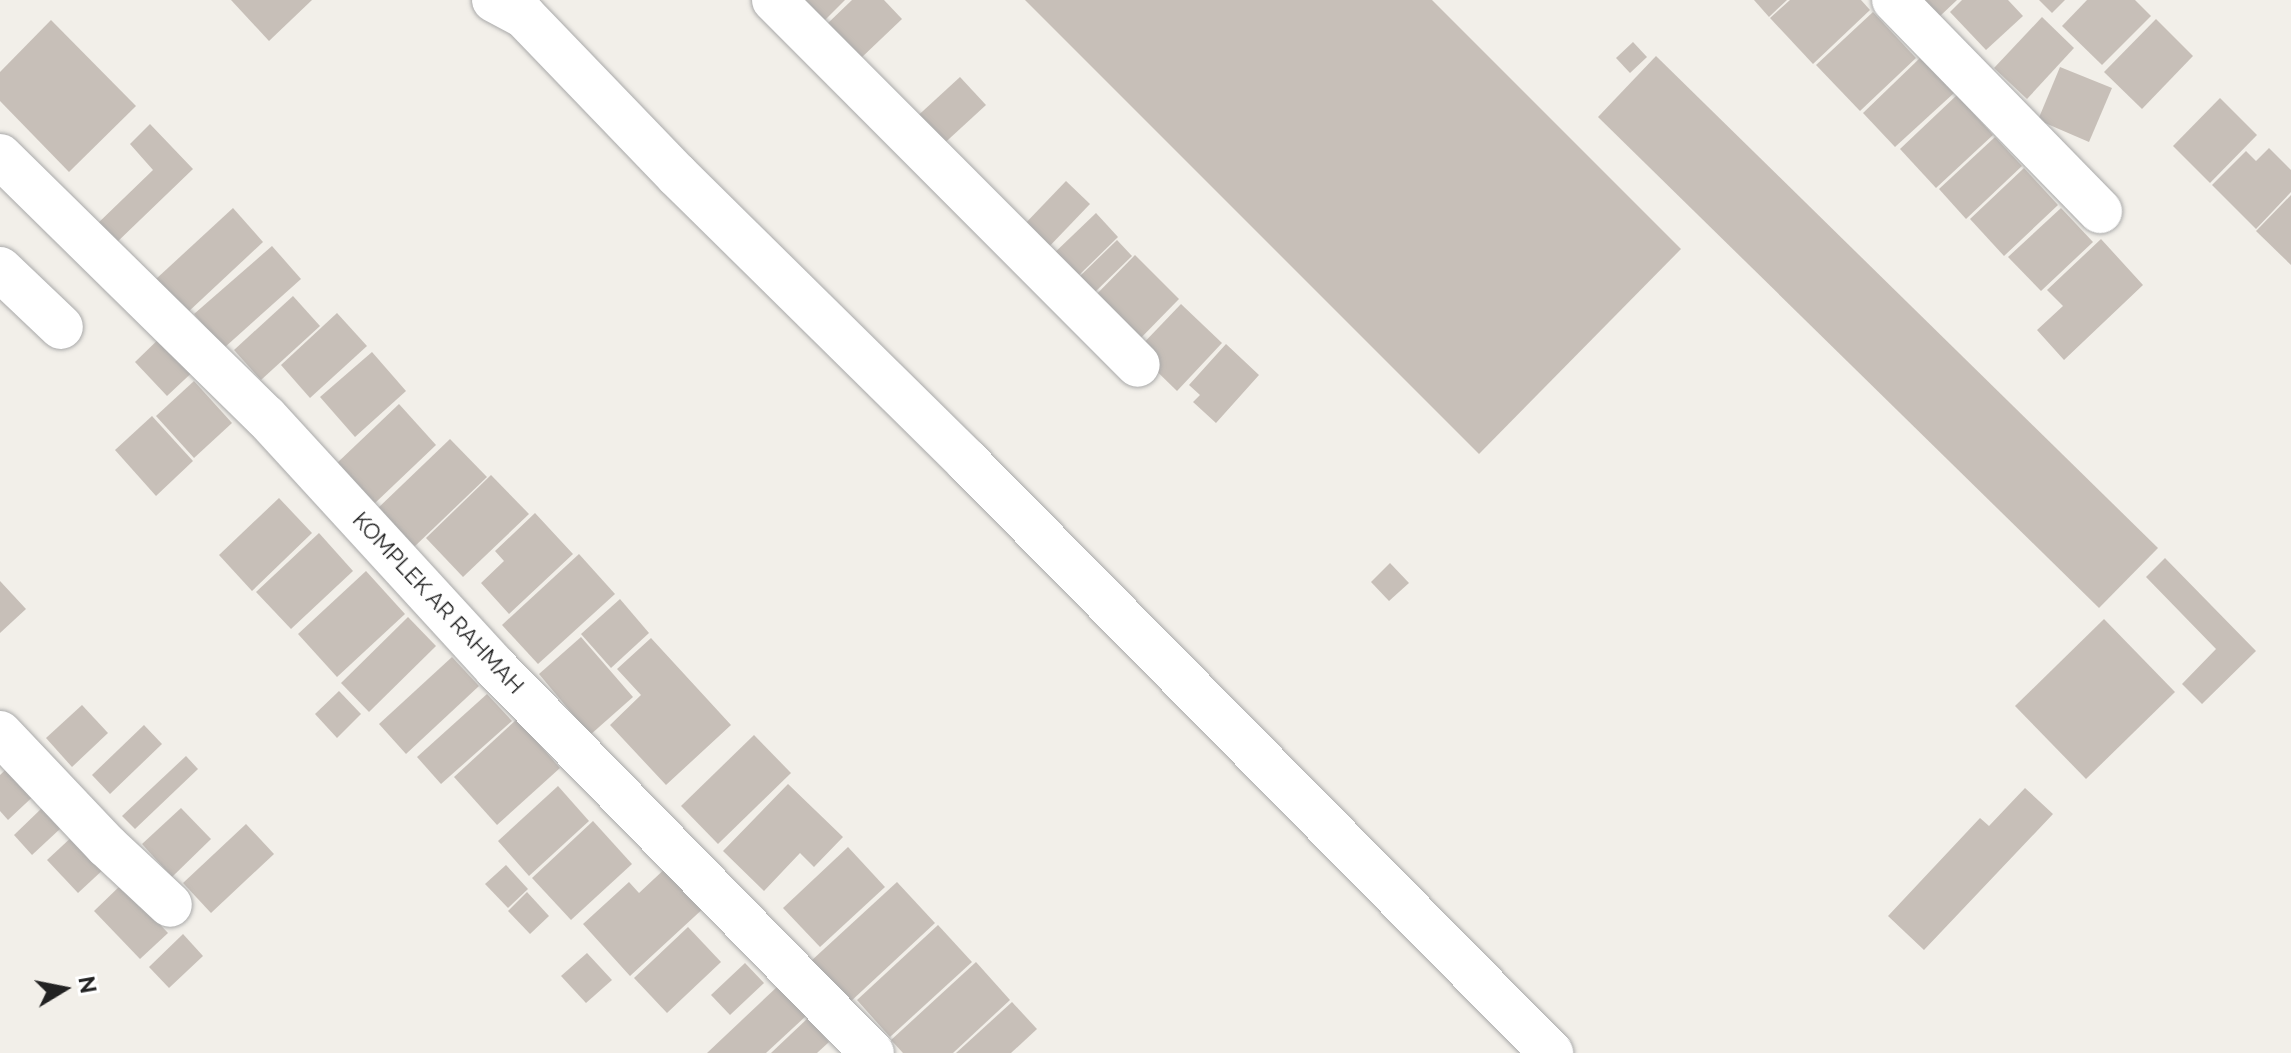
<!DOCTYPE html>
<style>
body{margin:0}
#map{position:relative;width:2291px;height:1053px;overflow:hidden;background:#f2efe9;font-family:Raleway,sans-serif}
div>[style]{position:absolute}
.building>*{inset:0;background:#c7bfb8}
.roads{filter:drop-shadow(0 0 2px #a9a9a9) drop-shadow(0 0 2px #a9a9a9)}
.minor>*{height:44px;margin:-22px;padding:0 22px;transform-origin:22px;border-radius:22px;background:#fff}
span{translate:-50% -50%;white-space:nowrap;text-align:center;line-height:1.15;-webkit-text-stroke:6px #fff;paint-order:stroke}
.street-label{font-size:22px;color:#222}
.north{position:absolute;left:24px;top:949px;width:80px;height:80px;-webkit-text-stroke:6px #fff;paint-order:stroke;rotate:80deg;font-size:22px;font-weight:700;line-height:32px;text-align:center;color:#222}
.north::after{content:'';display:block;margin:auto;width:28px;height:36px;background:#222;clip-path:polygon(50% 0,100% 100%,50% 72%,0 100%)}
</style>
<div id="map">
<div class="building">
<i style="clip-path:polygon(231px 0,312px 0,269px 41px)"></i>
<i style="clip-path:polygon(793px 0,845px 0,819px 26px)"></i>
<i style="clip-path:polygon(852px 0,884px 0,902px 19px,860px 59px,827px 24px)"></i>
<i style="clip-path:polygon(1025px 0,1432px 0,1681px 249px,1479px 454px)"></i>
<i style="clip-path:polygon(1754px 0,1787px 0,1769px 17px)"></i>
<i style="clip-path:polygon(1790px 0,1861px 0,1870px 10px,1813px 64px,1770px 18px)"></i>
<i style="clip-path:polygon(1923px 0,1957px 0,1939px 17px)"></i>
<i style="clip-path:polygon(1962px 0,2008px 0,2023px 16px,1986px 50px,1950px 12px)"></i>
<i style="clip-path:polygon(2039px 0,2065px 0,2052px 13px)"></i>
<i style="clip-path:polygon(2087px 0,2135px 0,2151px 16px,2102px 65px,2062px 26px)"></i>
<i style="clip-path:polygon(1873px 12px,1916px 58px,1860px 111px,1816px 65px)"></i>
<i style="clip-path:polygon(2042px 17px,2074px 48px,2027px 99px,1994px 68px)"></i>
<i style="clip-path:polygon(2156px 19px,2193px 56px,2142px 109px,2104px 72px)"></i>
<i style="clip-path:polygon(51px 20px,136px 106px,69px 172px,0 101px,0 72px)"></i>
<i style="clip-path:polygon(1633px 42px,1647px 57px,1630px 73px,1616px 58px)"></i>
<i style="clip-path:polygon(1656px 56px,2158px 548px,2099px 608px,1598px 117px)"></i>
<i style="clip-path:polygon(1921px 57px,1954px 93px,1895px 147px,1863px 113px)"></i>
<i style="clip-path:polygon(2060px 67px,2112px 88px,2089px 142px,2038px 120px)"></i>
<i style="clip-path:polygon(960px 77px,986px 105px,937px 150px,911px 122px)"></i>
<i style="clip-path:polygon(1957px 95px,1993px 135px,1936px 188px,1900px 149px)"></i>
<i style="clip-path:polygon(2220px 98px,2257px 135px,2210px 183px,2173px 146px)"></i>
<i style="clip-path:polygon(150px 124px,193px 169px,114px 245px,95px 226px,153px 170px,130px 144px)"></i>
<i style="clip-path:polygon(1995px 137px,2022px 166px,1966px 219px,1939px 189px)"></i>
<i style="clip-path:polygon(2269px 148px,2291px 170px,2291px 192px,2256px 229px,2212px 185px,2246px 151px,2256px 161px)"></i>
<i style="clip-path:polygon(2024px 168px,2058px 205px,2004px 256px,1970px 219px)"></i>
<i style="clip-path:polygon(1066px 181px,1090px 204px,1044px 252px,1020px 229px)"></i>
<i style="clip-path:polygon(2291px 195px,2291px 265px,2256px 231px)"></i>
<i style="clip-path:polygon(233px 208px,263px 242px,187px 313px,156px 279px)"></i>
<i style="clip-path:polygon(2061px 208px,2093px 242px,2041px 291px,2008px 257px)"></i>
<i style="clip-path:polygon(1096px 213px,1118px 237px,1071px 283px,1048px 259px)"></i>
<i style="clip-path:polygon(2101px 239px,2143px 285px,2064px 360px,2037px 330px,2063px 306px,2047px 290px)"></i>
<i style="clip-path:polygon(1117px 240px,1132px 256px,1094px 293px,1079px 277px)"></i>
<i style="clip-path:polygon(272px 246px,301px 279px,224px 348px,194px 314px)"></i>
<i style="clip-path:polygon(1135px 255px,1179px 299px,1133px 346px,1089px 302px)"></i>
<i style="clip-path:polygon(293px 296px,320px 326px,261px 380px,234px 350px)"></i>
<i style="clip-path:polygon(1181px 304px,1222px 343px,1177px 391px,1136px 351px)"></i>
<i style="clip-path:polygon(337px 313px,367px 346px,310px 398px,281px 365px)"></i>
<i style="clip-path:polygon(168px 330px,200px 365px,167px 396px,135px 362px)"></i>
<i style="clip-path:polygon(1226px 344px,1259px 375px,1216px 423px,1193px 402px,1200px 395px,1189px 385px)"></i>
<i style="clip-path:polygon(372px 352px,406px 391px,355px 437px,320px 397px)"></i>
<i style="clip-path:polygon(194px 381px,232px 423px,194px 458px,156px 416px)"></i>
<i style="clip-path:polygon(399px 404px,436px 445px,374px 504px,336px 464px)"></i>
<i style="clip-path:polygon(152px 416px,193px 461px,156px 496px,115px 450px)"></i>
<i style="clip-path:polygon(450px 439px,487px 477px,413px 548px,377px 509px)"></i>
<i style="clip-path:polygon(491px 475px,529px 514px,463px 577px,426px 538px)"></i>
<i style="clip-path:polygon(279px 498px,312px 533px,252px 591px,219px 555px)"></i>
<i style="clip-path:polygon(535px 513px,573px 554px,509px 614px,481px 583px,504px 561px,495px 551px)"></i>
<i style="clip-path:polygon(319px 533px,353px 571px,291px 629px,256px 592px)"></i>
<i style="clip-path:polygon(579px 554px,615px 594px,538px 664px,502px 625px)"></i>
<i style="clip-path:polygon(2165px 558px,2256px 651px,2202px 704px,2182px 684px,2216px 649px,2146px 577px)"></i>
<i style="clip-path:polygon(1390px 563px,1409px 583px,1389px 601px,1371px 582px)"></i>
<i style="clip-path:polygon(366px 571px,405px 614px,337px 677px,298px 634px)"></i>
<i style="clip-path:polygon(0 581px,26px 609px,0 633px)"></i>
<i style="clip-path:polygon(620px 599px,649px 633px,611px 668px,581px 634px)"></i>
<i style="clip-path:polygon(408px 617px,436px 646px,369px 712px,341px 683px)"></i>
<i style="clip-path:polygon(2104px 619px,2175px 692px,2086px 779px,2015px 706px)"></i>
<i style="clip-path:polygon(581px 637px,633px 697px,590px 735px,539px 674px)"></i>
<i style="clip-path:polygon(651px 638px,731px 725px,666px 785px,610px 725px,641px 695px,617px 669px)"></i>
<i style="clip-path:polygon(452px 657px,479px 686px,406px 754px,379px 724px)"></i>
<i style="clip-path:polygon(339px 691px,361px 714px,337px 738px,315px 714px)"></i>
<i style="clip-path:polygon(487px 694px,512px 721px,441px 784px,417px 757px)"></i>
<i style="clip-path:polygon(82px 705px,108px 733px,72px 767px,46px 738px)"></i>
<i style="clip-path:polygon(517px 719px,560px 768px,497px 825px,454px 777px)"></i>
<i style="clip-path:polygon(144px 725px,162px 744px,110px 794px,92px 775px)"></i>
<i style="clip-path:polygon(754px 735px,791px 773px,718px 844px,681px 806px)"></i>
<i style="clip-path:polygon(186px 756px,198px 769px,135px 829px,122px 816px)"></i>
<i style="clip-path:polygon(15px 761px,41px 789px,8px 820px,0 811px,0 775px)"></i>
<i style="clip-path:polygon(788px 784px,843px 837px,814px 867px,800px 853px,764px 891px,723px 851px)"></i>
<i style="clip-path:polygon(558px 786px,589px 821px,529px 876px,498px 841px)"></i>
<i style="clip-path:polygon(2025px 788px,2053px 814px,1924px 950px,1888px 916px,1980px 818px,1989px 826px)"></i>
<i style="clip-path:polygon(42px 808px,61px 828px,32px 855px,14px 835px)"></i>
<i style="clip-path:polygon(181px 808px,211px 839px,172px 877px,142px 844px)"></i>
<i style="clip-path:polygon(593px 821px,632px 864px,571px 920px,532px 878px)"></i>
<i style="clip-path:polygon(246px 824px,274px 854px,211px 913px,183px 883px)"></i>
<i style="clip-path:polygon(75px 834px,106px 867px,78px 893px,47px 860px)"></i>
<i style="clip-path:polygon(848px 847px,885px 887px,820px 947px,783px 908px)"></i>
<i style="clip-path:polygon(670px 864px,707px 905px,630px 976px,583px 924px,629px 882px,639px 893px)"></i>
<i style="clip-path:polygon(506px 865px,528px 889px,508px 908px,485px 884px)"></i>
<i style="clip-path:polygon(897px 882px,935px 923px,849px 1003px,811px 961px)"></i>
<i style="clip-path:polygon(122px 884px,168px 933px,140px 959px,94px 911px)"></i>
<i style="clip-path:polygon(527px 892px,549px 916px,530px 934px,508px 911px)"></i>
<i style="clip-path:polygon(938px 925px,972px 962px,890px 1037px,857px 1000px)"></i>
<i style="clip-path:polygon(688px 927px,721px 962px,667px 1013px,634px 978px)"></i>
<i style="clip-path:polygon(183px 934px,203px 956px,169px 988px,149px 967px)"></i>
<i style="clip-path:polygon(587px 953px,612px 980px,586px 1003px,561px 976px)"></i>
<i style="clip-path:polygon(976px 962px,1010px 1000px,953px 1053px,903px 1053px,891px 1040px)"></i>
<i style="clip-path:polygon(745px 963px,764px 983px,730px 1015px,711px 995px)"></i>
<i style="clip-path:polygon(778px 986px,806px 1016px,766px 1053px,707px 1053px)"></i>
<i style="clip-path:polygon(1012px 1002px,1037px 1029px,1011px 1053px,956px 1053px)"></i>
<i style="clip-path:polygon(808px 1018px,829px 1042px,817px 1053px,771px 1053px)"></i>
</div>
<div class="roads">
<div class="minor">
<i style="left:494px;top:0;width:34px;rotate:28deg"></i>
<i style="left:524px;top:16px;width:221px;rotate:46.1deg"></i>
<i style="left:677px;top:175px;width:407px;rotate:44.6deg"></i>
<i style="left:967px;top:461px;width:832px;rotate:45.39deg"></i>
<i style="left:774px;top:0;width:515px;rotate:45.08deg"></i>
<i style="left:1894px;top:0;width:295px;rotate:45.7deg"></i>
<i style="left:0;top:156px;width:373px;rotate:44.5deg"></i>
<i style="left:266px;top:417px;width:340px;rotate:47.5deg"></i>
<i style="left:496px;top:668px;width:538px;rotate:45.68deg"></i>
<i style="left:0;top:269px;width:84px;rotate:43.6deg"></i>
<i style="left:0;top:733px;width:156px;rotate:46.6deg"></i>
<i style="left:107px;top:846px;width:86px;rotate:43.1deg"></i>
</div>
</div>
<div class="street-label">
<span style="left:438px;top:603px;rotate:47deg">KOMPLEK AR RAHMAH</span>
</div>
<div class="north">N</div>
</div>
